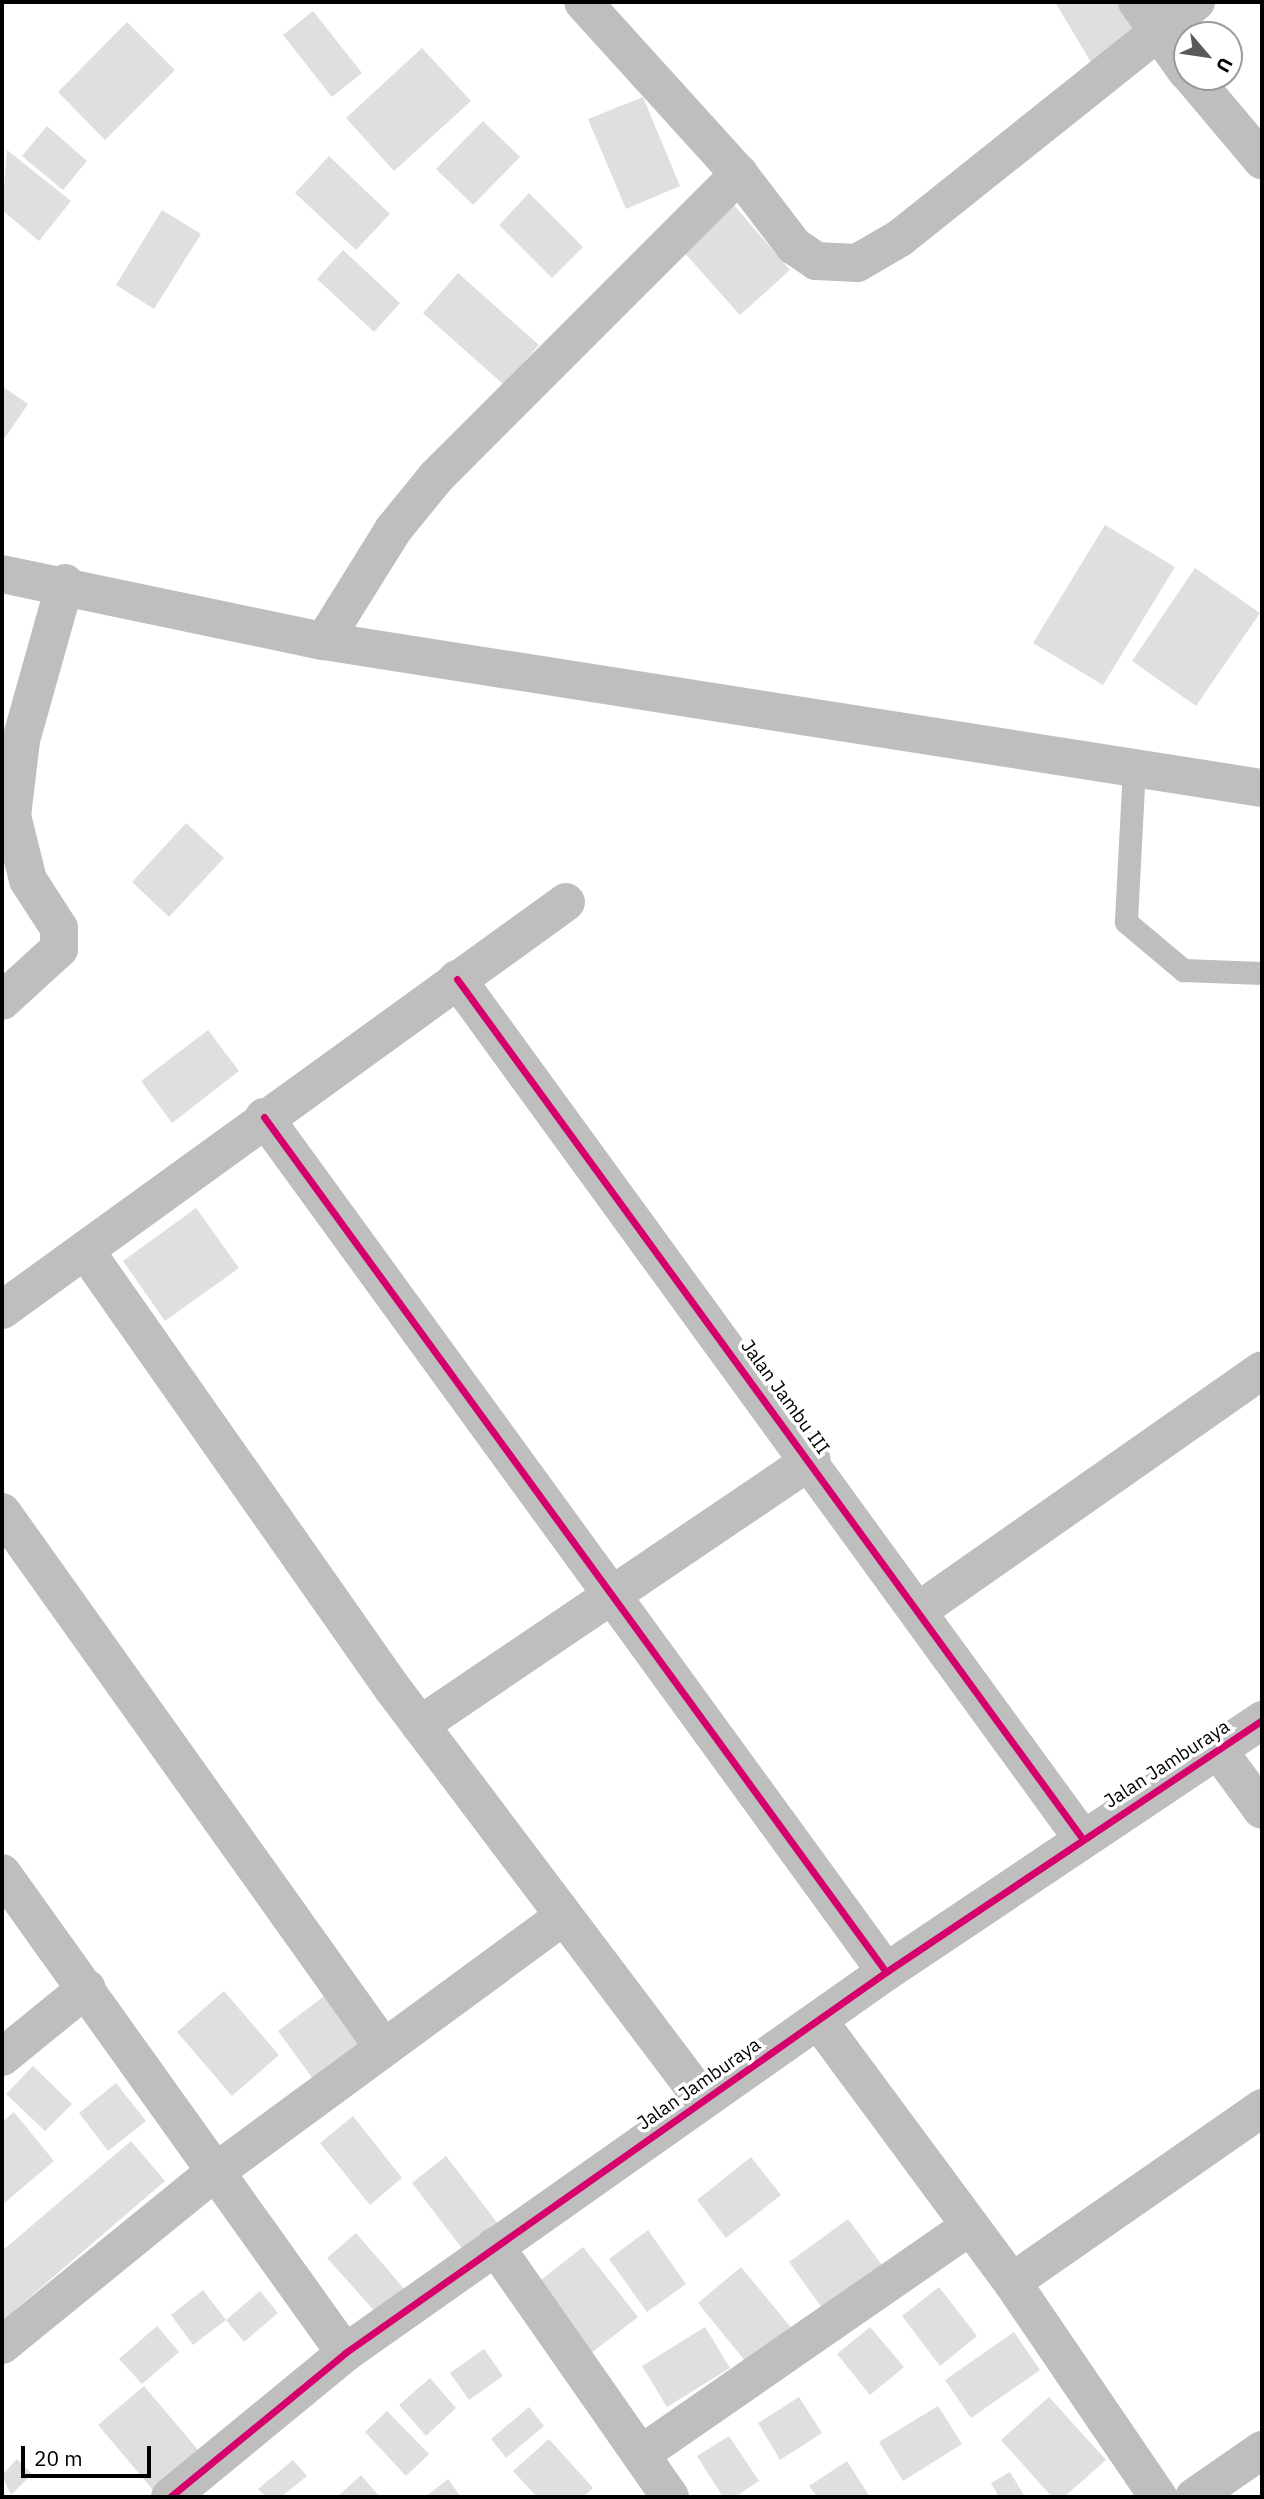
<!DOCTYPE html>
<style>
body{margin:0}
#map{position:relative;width:1264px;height:2499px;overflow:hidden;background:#fff;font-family:"IBM Plex Sans",sans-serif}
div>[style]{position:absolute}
.building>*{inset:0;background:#dfdfdf}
.service>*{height:23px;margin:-11.5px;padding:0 11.5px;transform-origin:11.5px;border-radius:11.5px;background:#bebebe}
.minor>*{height:38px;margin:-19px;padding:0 19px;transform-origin:19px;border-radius:19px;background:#bebebe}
.trunk>*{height:38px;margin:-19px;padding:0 19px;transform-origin:19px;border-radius:19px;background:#bebebe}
.cycleway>*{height:7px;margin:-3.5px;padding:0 3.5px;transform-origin:3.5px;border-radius:3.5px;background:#d6006c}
span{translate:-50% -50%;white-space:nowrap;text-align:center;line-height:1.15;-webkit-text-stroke:7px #fff;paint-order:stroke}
.street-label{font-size:19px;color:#000}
.frame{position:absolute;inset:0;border:4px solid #000;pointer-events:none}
.north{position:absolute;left:1173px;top:21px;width:70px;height:70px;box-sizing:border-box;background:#fff;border:2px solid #999;border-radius:50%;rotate:119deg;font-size:19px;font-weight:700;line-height:28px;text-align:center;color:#000}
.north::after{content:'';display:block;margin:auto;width:24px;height:32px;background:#595959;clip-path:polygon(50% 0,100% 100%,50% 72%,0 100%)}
.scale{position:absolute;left:21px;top:2446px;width:130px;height:32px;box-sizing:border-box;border:4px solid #000;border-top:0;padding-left:9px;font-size:21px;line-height:24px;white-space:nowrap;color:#000;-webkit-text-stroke:5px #fff;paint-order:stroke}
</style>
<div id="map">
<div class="building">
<i style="clip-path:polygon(1055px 2px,1118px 2px,1141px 42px,1095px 69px)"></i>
<i style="clip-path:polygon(313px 11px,362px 73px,332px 97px,283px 35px)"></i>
<i style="clip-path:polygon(127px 22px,175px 70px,105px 140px,58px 92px)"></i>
<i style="clip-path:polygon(422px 48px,471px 101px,394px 171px,346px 118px)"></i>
<i style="clip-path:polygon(643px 97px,680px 186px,626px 209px,588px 119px)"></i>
<i style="clip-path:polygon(483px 121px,520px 157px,473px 205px,436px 169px)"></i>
<i style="clip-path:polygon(47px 126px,87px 161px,63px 190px,22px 156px)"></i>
<i style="clip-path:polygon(7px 150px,71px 201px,39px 241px,2px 210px)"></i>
<i style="clip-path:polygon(329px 156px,390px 214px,356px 250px,295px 193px)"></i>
<i style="clip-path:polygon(529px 193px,583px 247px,552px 278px,499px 225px)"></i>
<i style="clip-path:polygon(733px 204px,790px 270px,740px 315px,682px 250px)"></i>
<i style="clip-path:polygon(162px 210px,201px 234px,154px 309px,116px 285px)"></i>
<i style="clip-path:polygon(343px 250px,400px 303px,374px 332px,317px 279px)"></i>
<i style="clip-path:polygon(458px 273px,539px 345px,504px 385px,423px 313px)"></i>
<i style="clip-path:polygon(2px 386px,28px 404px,2px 442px)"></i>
<i style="clip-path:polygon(1105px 525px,1175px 567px,1103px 685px,1033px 643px)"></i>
<i style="clip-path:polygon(1195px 568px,1260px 613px,1196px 706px,1132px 661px)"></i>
<i style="clip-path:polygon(186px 823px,224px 858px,169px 917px,132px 882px)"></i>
<i style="clip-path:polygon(208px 1030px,239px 1071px,172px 1123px,141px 1081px)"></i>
<i style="clip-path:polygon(196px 1208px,239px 1268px,165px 1321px,123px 1261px)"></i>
<i style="clip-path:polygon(224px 1991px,279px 2055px,232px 2096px,177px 2032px)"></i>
<i style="clip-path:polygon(327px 1994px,362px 2042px,313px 2079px,278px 2031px)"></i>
<i style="clip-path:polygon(33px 2066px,72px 2104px,45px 2131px,6px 2094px)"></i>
<i style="clip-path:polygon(116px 2083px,146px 2121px,108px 2151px,79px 2113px)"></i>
<i style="clip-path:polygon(14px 2112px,54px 2161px,2px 2205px,2px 2122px)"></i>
<i style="clip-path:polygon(353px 2116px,402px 2178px,370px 2205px,320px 2143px)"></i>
<i style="clip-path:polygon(131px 2141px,165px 2181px,2px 2321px,2px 2251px)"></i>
<i style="clip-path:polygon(446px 2156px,502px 2229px,467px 2255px,412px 2183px)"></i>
<i style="clip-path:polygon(751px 2157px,781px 2195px,726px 2238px,697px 2200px)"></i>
<i style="clip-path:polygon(848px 2219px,882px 2265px,822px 2308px,789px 2262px)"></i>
<i style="clip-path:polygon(648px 2230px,686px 2284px,647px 2312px,609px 2259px)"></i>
<i style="clip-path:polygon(356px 2233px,407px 2292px,379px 2316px,327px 2258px)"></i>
<i style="clip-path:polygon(583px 2247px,638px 2317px,586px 2357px,532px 2287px)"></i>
<i style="clip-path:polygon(741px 2267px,794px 2331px,750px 2367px,698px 2303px)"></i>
<i style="clip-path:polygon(939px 2287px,977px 2336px,940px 2366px,902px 2316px)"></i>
<i style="clip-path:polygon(203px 2290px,226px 2320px,193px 2345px,171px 2315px)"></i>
<i style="clip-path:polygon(260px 2291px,278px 2313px,244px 2342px,226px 2320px)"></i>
<i style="clip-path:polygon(157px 2326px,179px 2352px,142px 2384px,119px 2359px)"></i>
<i style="clip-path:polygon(705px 2327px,730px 2368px,667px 2407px,642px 2366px)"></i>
<i style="clip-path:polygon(870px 2327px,904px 2367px,870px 2395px,837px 2354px)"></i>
<i style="clip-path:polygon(1014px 2332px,1040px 2370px,971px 2418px,945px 2380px)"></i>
<i style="clip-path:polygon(484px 2349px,503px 2376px,469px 2400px,450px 2373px)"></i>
<i style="clip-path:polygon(430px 2378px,456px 2408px,426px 2436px,399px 2405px)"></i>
<i style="clip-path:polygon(144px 2386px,199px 2451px,153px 2490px,98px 2425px)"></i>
<i style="clip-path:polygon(799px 2397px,822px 2433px,780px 2460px,758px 2423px)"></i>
<i style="clip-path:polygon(1049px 2397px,1106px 2460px,1064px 2497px,1052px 2497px,1001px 2440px)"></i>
<i style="clip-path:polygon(938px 2406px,962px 2444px,903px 2481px,879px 2442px)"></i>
<i style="clip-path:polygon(529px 2407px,544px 2426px,506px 2458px,491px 2439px)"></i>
<i style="clip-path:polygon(387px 2411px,429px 2454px,406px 2476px,365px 2432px)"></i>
<i style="clip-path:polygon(729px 2436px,759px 2481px,735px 2497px,723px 2497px,697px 2456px)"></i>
<i style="clip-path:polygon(549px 2439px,593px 2488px,583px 2497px,537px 2497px,513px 2471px)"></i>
<i style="clip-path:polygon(17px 2459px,32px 2474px,11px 2495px,2px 2475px)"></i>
<i style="clip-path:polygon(293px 2460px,307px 2476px,281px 2497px,266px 2497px,258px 2489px)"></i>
<i style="clip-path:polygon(847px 2461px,870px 2497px,817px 2497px,809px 2486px)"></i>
<i style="clip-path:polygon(1010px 2472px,1025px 2497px,999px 2497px,991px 2483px)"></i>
<i style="clip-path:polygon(361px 2475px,379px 2496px,337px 2497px)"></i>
<i style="clip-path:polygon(448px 2479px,461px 2497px,425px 2497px)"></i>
</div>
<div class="service">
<i style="left:1134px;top:767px;width:155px;rotate:93deg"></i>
<i style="left:1126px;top:922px;width:75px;rotate:40.1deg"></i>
<i style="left:1183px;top:970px;width:79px;rotate:2.2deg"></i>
</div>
<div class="minor">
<i style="left:1137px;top:2px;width:86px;rotate:54.5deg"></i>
<i style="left:1192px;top:77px;width:109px;rotate:49.9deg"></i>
<i style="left:739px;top:174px;width:91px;rotate:52.6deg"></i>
<i style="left:794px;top:246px;width:27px;rotate:34deg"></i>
<i style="left:816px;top:261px;width:41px;rotate:2.8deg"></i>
<i style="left:857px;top:263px;width:50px;rotate:-30.2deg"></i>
<i style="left:900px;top:238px;width:379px;rotate:-38.6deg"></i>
<i style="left:324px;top:641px;width:131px;rotate:-58.1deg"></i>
<i style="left:393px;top:530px;width:68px;rotate:-50.9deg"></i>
<i style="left:436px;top:477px;width:429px;rotate:-45deg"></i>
<i style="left:739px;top:174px;width:232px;rotate:-132.2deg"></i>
<i style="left:457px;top:979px;width:1062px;rotate:53.96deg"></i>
<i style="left:2px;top:1001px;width:77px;rotate:-42.4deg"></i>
<i style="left:59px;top:949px;width:21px;rotate:-90deg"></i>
<i style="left:59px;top:928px;width:57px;rotate:-122.9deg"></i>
<i style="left:28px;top:880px;width:66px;rotate:-104deg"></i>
<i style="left:12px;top:816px;width:77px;rotate:-83.2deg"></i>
<i style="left:21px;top:740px;width:163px;rotate:-74.3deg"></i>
<i style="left:264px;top:1117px;width:1057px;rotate:53.96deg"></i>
<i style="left:85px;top:1250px;width:536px;rotate:54.95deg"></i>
<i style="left:393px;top:1689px;width:515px;rotate:52.97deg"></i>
<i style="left:2px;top:1310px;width:696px;rotate:-35.88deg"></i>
<i style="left:2px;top:1512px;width:657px;rotate:54.54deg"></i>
<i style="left:921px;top:1609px;width:416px;rotate:-35deg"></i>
<i style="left:420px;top:1725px;width:473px;rotate:-34.1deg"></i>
<i style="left:1218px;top:1750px;width:74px;rotate:53.7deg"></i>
<i style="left:2px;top:1873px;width:590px;rotate:54.45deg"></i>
<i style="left:818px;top:2020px;width:326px;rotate:53.5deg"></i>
<i style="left:1012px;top:2282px;width:260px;rotate:55.8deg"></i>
<i style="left:2px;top:2057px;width:109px;rotate:-39.1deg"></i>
<i style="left:495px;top:2246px;width:306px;rotate:55.1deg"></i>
<i style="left:1012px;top:2282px;width:305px;rotate:-34.8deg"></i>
<i style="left:2px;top:2345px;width:273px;rotate:-39.1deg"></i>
<i style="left:214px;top:2173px;width:432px;rotate:-36.3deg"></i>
<i style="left:641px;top:2454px;width:400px;rotate:-34.7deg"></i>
<i style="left:170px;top:2497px;width:227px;rotate:-39.4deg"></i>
<i style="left:345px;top:2353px;width:662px;rotate:-35.16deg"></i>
<i style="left:886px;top:1972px;width:453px;rotate:-33.8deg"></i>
<i style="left:1194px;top:2497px;width:83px;rotate:-34.7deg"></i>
</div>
<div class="trunk">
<i style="left:2px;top:574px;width:329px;rotate:11.8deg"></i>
<i style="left:324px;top:641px;width:949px;rotate:8.91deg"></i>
</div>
<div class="cycleway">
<i style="left:457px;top:979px;width:1062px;rotate:53.96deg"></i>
<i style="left:264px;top:1117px;width:1057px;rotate:53.96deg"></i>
<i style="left:170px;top:2497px;width:227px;rotate:-39.4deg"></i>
<i style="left:345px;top:2353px;width:662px;rotate:-35.16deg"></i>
<i style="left:886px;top:1972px;width:453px;rotate:-33.8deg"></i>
</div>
<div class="street-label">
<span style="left:785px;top:1397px;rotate:54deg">Jalan Jambu III</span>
<span style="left:1167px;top:1764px;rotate:-33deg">Jalan Jamburaya</span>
<span style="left:699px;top:2084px;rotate:-35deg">Jalan Jamburaya</span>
</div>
<div class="frame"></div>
<div class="north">U</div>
<div class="scale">20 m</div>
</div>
